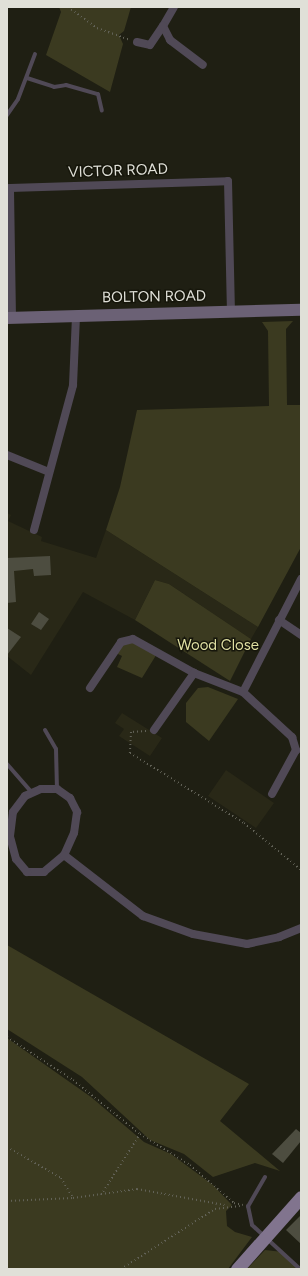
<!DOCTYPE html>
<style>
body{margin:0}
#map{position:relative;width:308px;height:1276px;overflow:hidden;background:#1f1f13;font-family:Figtree,sans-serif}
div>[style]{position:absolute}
.built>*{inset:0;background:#292817}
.green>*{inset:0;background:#3b3a20}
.building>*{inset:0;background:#4d4d40}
.path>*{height:2px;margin-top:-1px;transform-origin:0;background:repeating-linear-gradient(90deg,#626257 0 1px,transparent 0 4px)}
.lane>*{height:4px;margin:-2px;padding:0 2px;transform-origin:2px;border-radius:2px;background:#504956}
.street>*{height:8px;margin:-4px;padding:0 4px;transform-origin:4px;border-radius:4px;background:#504956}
.secondary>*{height:12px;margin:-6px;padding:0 6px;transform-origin:6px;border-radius:6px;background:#6b6175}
.primary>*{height:13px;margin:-6.5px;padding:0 6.5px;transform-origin:6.5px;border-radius:6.5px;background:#81748e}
span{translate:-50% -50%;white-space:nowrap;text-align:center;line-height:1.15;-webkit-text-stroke:3px #16160b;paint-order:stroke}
.street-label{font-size:15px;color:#e0e0d8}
.park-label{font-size:15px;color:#dfdfa2}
.frame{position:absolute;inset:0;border:8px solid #e0e0d8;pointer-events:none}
</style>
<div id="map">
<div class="built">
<i style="clip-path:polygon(7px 513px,11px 515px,8px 521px,42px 537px,41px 541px,96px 558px,106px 530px,258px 627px,251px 639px,169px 584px,155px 580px,135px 620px,83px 592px,31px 675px,7px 656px)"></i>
<i style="clip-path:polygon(122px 713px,162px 738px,150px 756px,119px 736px,124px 729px,115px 723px)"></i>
<i style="clip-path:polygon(226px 770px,274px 803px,256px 828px,208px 796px)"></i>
</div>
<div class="green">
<i style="clip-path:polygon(59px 7px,131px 7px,124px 31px,119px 35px,123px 44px,110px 92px,46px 55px,61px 12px)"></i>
<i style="clip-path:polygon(293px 321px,286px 329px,287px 405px,301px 405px,301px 547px,258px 627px,106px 530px,120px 487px,137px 410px,269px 406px,268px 331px,262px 322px)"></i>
<i style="clip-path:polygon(155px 580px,169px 584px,251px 639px,230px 681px,135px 620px)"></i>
<i style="clip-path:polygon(129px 641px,158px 652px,142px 678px,117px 667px,122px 656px,114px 652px)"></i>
<i style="clip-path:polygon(208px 687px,238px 699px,209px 741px,186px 722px,186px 703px,198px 688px)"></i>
<i style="clip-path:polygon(7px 945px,249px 1084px,220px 1121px,280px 1171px,255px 1163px,213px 1177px,184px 1154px,150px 1140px,82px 1077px,7px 1029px)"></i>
<i style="clip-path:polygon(7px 1038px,91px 1097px,144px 1142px,171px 1154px,213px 1185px,232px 1205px,226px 1211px,227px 1226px,235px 1232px,252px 1237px,228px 1269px,7px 1269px)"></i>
<i style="clip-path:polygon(265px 1250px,283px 1252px,299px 1269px,247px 1269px)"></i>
</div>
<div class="building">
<i style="clip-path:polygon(50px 556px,51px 575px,34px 576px,33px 569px,14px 571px,16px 602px,7px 603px,7px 558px)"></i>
<i style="clip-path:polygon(39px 612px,49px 619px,41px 630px,31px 624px)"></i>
<i style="clip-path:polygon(7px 628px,21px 637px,7px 655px)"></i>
<i style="clip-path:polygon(296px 1129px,301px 1133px,301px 1141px,283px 1163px,272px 1154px)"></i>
<i style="clip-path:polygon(301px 1215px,301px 1244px,286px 1230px)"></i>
</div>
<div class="path">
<i style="left:68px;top:7px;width:36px;rotate:36deg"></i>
<i style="left:97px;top:28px;width:33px;rotate:20deg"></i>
<i style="left:146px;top:731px;width:15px;rotate:176deg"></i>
<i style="left:131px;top:732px;width:21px;rotate:93deg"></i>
<i style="left:130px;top:753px;width:134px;rotate:31.6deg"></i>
<i style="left:244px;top:823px;width:74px;rotate:39.5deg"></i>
<i style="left:7px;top:1037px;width:79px;rotate:33.1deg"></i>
<i style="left:73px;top:1080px;width:86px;rotate:38.9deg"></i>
<i style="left:140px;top:1134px;width:59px;rotate:31.8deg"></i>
<i style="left:190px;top:1165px;width:58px;rotate:40.8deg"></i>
<i style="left:234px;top:1203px;width:9px;rotate:13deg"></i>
<i style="left:7px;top:1147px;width:62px;rotate:29.9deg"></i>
<i style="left:61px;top:1178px;width:23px;rotate:59deg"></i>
<i style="left:101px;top:1195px;width:72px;rotate:-57.4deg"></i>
<i style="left:7px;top:1201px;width:66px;rotate:-2.6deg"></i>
<i style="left:73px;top:1198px;width:65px;rotate:-8deg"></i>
<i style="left:137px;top:1189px;width:89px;rotate:10.3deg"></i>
<i style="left:121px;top:1269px;width:112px;rotate:-32.6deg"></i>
<i style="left:215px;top:1209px;width:25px;rotate:-7deg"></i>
</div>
<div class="lane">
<i style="left:27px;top:78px;width:28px;rotate:18deg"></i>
<i style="left:54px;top:87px;width:12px;rotate:-9deg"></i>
<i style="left:66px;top:85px;width:33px;rotate:16deg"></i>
<i style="left:98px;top:94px;width:17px;rotate:77deg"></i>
<i style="left:7px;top:115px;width:19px;rotate:-55deg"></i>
<i style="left:18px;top:99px;width:48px;rotate:-69.3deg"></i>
<i style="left:45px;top:730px;width:22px;rotate:60deg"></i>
<i style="left:56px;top:749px;width:40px;rotate:88.6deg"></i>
<i style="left:7px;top:764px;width:38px;rotate:49deg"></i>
<i style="left:265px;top:1177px;width:34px;rotate:120deg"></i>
<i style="left:248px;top:1206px;width:19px;rotate:78deg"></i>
<i style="left:252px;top:1225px;width:65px;rotate:42.5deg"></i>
</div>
<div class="street">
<i style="left:174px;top:7px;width:22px;rotate:120deg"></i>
<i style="left:163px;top:26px;width:16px;rotate:63deg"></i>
<i style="left:170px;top:40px;width:41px;rotate:37.1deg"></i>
<i style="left:137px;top:42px;width:13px;rotate:13deg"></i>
<i style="left:150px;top:45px;width:23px;rotate:-56deg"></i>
<i style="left:12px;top:318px;width:130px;rotate:-90.9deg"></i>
<i style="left:10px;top:188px;width:218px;rotate:-1.8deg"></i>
<i style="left:228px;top:181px;width:131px;rotate:88.7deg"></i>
<i style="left:7px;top:455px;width:45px;rotate:22deg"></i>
<i style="left:34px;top:530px;width:150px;rotate:-74.9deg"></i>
<i style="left:73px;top:385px;width:70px;rotate:-87.5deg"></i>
<i style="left:279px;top:620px;width:27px;rotate:34deg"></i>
<i style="left:90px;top:688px;width:55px;rotate:-56deg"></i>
<i style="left:121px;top:642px;width:12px;rotate:-14deg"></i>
<i style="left:133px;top:639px;width:70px;rotate:29.1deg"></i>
<i style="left:194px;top:673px;width:53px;rotate:21.2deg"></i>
<i style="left:243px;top:692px;width:67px;rotate:42.6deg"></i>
<i style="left:292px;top:737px;width:14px;rotate:73deg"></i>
<i style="left:296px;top:750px;width:50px;rotate:118.6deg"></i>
<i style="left:243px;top:692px;width:127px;rotate:-62.8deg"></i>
<i style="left:154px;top:730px;width:70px;rotate:-54.9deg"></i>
<i style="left:41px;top:789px;width:16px"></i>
<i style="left:57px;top:789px;width:16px;rotate:35deg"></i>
<i style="left:70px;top:798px;width:16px;rotate:63deg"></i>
<i style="left:77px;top:812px;width:21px;rotate:98deg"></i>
<i style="left:74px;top:833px;width:24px;rotate:114deg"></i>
<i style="left:64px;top:855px;width:26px;rotate:140deg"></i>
<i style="left:44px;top:872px;width:17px;rotate:180deg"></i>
<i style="left:27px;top:872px;width:17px;rotate:-130deg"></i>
<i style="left:16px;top:859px;width:24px;rotate:-105deg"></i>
<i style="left:10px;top:836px;width:24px;rotate:-83deg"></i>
<i style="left:13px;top:812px;width:20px;rotate:-53deg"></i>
<i style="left:25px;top:796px;width:17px;rotate:-24deg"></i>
<i style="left:64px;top:855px;width:100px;rotate:37.7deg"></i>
<i style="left:143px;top:916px;width:53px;rotate:19.8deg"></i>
<i style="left:193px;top:934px;width:55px;rotate:10.5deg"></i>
<i style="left:247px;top:944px;width:33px;rotate:-12deg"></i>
<i style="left:279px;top:937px;width:24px;rotate:-22deg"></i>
</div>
<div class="secondary">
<i style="left:7px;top:318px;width:294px;rotate:-1.6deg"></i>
</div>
<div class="primary">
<i style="left:237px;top:1269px;width:96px;rotate:-48.4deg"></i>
</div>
<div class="street-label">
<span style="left:118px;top:171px;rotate:-2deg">VICTOR ROAD</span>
<span style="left:154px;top:297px;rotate:-1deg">BOLTON ROAD</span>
</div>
<div class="park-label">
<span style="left:218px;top:646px">Wood Close</span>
</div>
<div class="frame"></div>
</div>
